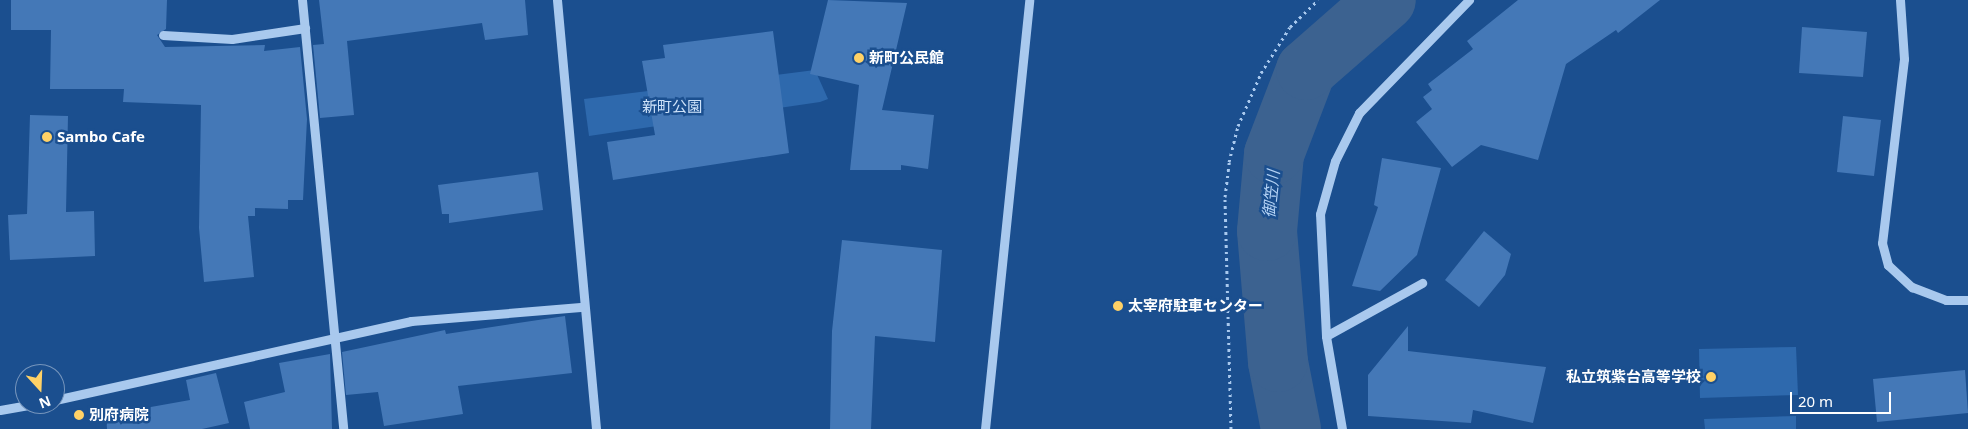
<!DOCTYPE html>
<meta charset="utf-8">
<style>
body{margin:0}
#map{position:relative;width:1968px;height:429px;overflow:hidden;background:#1b4f8f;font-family:"Noto Sans","Noto Sans JP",sans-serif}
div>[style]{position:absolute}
.green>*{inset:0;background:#2e69ad}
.river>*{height:60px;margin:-30px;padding:0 30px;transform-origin:30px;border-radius:30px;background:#3c6290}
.building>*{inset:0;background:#4478b7}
.path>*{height:3px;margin-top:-1.5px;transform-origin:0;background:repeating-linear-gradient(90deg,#a9c9ee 0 2.5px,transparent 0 6.5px)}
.minor>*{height:9px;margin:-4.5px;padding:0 4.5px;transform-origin:4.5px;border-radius:4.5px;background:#a9c9ee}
.dots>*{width:14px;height:14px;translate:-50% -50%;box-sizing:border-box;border:2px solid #1b4f8f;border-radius:50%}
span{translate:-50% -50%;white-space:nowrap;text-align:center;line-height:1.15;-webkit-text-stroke:5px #1b4f8f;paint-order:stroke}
.poi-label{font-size:15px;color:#fff;font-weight:700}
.left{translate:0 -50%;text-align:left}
.right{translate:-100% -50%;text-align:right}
.park-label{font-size:15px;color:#cfe3fa}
.water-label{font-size:16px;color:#b5d3f5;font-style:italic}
.north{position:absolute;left:15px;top:364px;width:50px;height:50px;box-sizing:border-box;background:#1b4f8f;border:1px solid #7695bc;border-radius:50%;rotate:160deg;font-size:14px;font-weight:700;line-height:20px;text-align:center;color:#fff}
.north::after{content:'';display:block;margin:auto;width:18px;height:22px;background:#ffd166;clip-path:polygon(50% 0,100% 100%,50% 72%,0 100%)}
.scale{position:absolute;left:1790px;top:392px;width:101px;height:22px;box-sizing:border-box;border:2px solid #fff;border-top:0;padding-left:6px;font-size:15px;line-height:18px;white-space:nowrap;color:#fff;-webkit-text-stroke:4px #1b4f8f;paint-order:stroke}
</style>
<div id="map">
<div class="green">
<i style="clip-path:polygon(815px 70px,828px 99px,820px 102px,589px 136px,584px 99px)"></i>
<i style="clip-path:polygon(1796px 347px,1798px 395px,1700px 398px,1699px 349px)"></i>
<i style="clip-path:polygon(1796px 416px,1796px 429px,1705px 429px,1704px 419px)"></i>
</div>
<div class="river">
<i style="left:1291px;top:429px;width:68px;rotate:-101deg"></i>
<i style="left:1278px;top:362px;width:131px;rotate:-94.8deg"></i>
<i style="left:1267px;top:231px;width:77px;rotate:-84.8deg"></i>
<i style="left:1274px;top:154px;width:90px;rotate:-69.1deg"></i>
<i style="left:1306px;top:70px;width:106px;rotate:-41.2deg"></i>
</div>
<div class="building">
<i style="clip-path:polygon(11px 0,167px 0,166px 29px,157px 35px,165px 47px,265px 45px,264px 51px,300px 47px,307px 119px,303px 200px,288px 200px,288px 209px,255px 208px,255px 216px,248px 216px,254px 277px,204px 282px,199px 228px,201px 105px,123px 102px,124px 89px,50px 89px,51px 30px,11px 30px)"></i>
<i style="clip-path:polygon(319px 0,525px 0,528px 35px,485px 40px,482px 23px,347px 41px,354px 115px,320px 118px,313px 45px,324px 44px)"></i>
<i style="clip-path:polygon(828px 0,907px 3px,882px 110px,934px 115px,928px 169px,901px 165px,901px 170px,850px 170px,859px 85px,810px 74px)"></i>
<i style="clip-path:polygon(1518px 0,1660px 0,1618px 33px,1616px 30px,1566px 64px,1538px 160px,1481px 145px,1452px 167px,1416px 122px,1432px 109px,1423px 97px,1432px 90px,1428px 84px,1473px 49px,1467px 41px)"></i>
<i style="clip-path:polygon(1802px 27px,1867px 32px,1863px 77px,1799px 73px)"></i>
<i style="clip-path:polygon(773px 31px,789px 153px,613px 180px,607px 142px,655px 135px,642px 61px,665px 58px,663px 45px)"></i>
<i style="clip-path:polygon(30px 115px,68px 116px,66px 212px,94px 211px,95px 256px,10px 260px,8px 215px,27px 214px)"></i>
<i style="clip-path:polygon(1843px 116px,1881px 120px,1874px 176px,1837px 172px)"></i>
<i style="clip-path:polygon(1382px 158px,1441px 168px,1417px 255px,1380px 291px,1352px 286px,1378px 207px,1374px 205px)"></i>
<i style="clip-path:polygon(538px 172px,543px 210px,449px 223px,449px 214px,442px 214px,438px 185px)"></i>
<i style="clip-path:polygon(1484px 231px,1511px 254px,1505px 275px,1479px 307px,1445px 280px)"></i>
<i style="clip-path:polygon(842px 240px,942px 250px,935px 342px,875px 336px,871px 429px,830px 429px,832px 331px)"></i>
<i style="clip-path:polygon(565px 316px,572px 373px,458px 386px,463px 414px,384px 426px,378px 392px,346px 395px,342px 352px,445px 330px,446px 334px)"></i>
<i style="clip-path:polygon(1408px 326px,1408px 351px,1546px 367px,1533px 423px,1473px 410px,1471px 423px,1368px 416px,1368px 375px)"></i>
<i style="clip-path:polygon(330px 354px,332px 429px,250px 429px,244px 402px,285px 392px,279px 363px)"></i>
<i style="clip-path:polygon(1965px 370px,1968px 413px,1877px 422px,1873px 379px)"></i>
<i style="clip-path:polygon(216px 373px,229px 423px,202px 429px,107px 429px,106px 415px,190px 400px,186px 380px)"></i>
</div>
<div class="path">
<i style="left:1231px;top:429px;width:232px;rotate:-91.5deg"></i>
<i style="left:1225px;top:197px;width:35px;rotate:-83deg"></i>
<i style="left:1229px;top:162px;width:37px;rotate:-76deg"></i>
<i style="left:1238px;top:126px;width:58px;rotate:-66.5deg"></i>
<i style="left:1261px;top:73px;width:54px;rotate:-57.8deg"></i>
<i style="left:1290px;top:27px;width:39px;rotate:-44deg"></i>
</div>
<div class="minor">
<i style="left:302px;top:0;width:431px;rotate:84.5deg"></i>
<i style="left:557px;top:0;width:431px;rotate:84.8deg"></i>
<i style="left:1900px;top:0;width:59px;rotate:86.1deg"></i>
<i style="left:1904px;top:59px;width:185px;rotate:96.8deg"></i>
<i style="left:1882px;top:243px;width:23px;rotate:75deg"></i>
<i style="left:1888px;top:265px;width:33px;rotate:43deg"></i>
<i style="left:1912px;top:287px;width:36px;rotate:21deg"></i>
<i style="left:1946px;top:300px;width:22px"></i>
<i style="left:163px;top:35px;width:69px;rotate:3.3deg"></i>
<i style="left:232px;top:39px;width:74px;rotate:-8.6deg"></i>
<i style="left:1326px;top:336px;width:110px;rotate:-28.9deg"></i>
<i style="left:55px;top:400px;width:365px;rotate:-12.5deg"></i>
<i style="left:411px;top:321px;width:173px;rotate:-4.7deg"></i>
<i style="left:0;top:410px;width:36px;rotate:-10deg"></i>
<i style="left:985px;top:429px;width:431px;rotate:-84.1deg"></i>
<i style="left:1342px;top:429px;width:94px;rotate:-99.8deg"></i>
<i style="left:1326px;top:336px;width:122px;rotate:-92.8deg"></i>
<i style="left:1320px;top:214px;width:55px;rotate:-74.2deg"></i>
<i style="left:1335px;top:161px;width:54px;rotate:-63.4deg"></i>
<i style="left:1359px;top:113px;width:158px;rotate:-45.8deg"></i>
</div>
<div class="dots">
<i style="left:859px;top:58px;background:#ffd166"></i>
<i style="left:47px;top:137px;background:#ffd166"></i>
<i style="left:1118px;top:306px;background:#ffd166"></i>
<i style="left:1711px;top:377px;background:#ffd166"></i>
<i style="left:79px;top:415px;background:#ffd166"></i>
</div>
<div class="poi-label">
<span class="left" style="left:869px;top:58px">新町公民館</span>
<span class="left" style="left:57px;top:137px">Sambo Cafe</span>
<span class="left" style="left:1128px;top:306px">太宰府駐車センター</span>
<span class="right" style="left:1701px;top:377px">私立筑紫台高等学校</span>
<span class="left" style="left:89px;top:415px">別府病院</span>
</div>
<div class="park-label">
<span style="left:672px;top:107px">新町公園</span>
</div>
<div class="water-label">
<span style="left:1271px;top:194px;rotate:-84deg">御笠川</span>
</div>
<div class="north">N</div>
<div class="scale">20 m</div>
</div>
